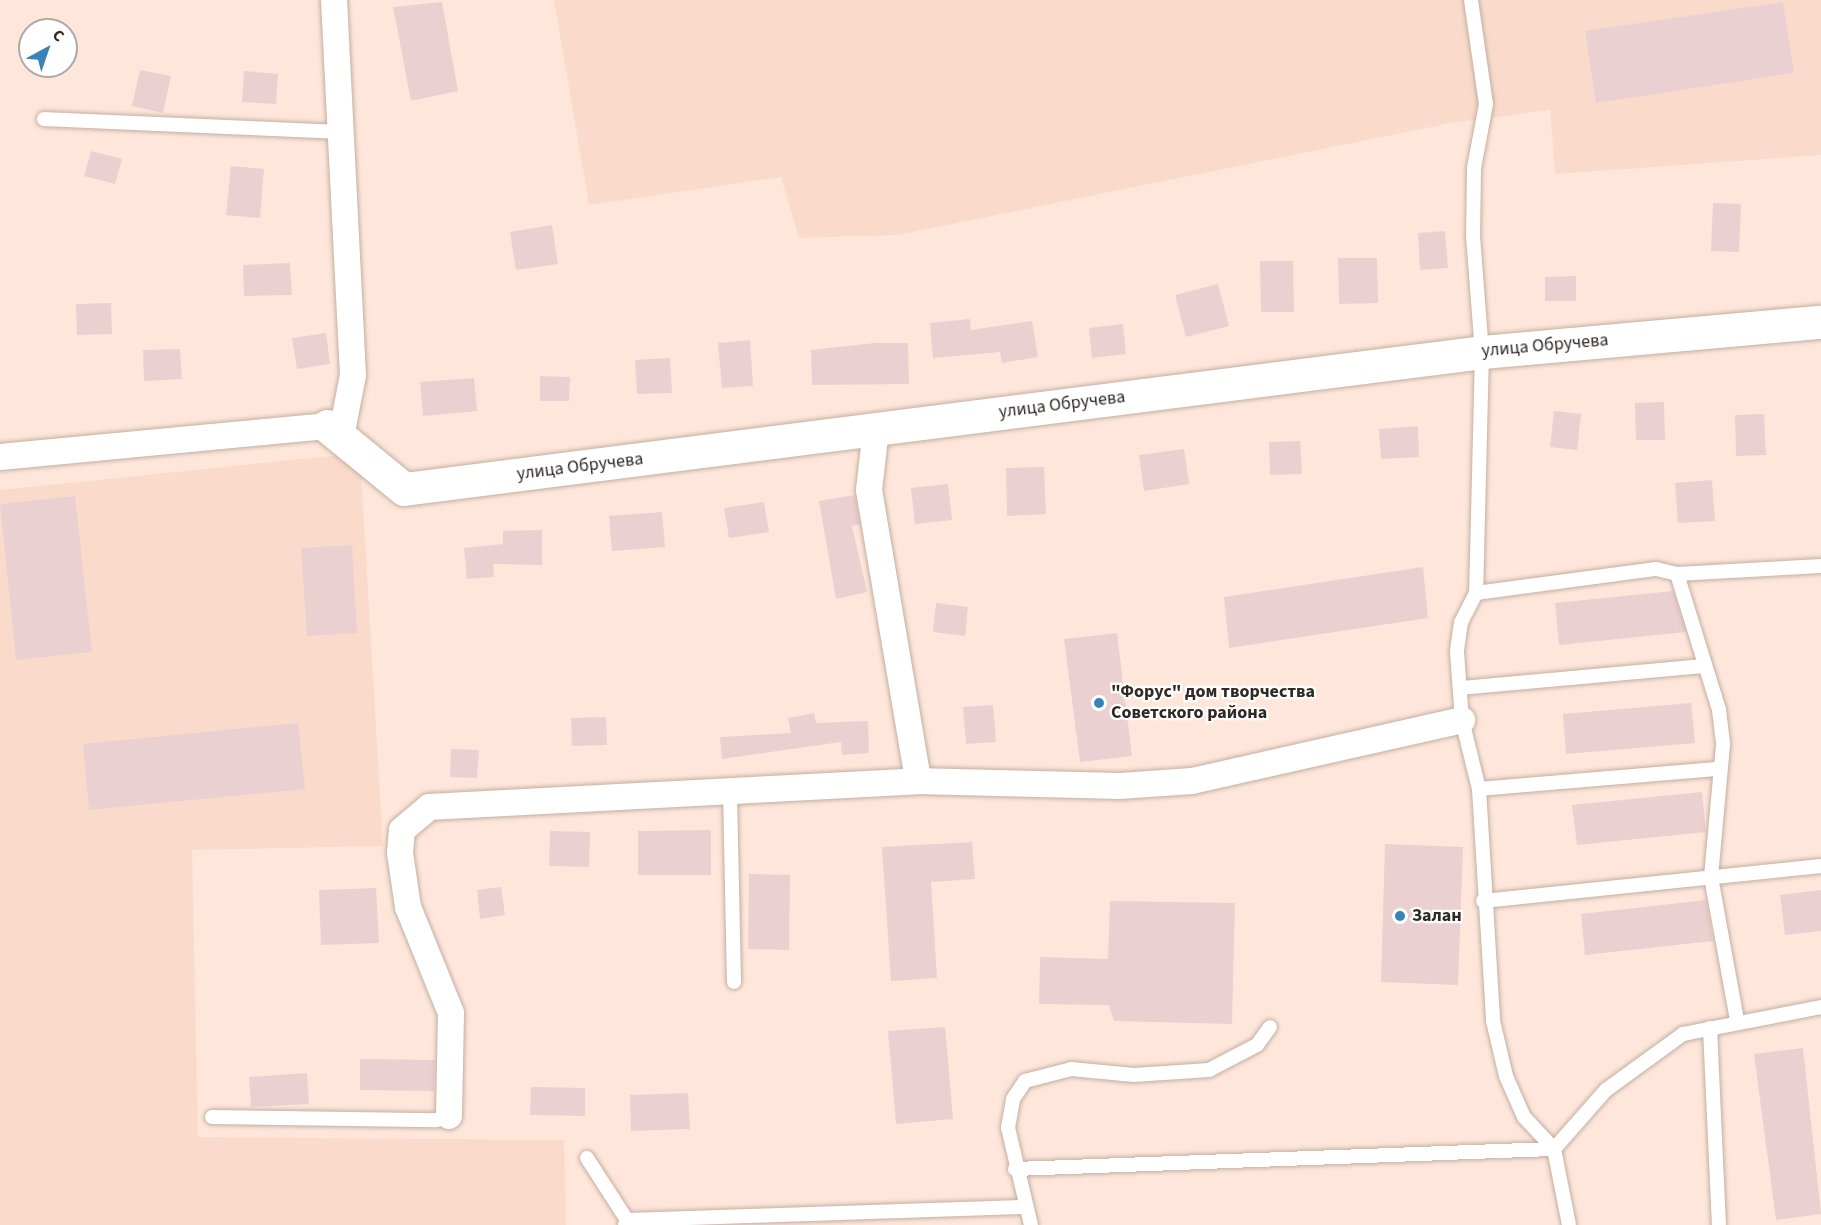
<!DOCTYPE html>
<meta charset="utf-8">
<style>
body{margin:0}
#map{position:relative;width:1821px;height:1225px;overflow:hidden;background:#fee7da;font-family:"Source Sans 3",sans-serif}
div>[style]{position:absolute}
.built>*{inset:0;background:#fadbcb}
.building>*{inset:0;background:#ebd0d1}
.roads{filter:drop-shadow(0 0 2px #c4aea2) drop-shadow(0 0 2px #c4aea2)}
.lane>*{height:14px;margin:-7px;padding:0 7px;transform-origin:7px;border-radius:7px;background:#fff}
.street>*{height:26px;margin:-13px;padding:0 13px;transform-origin:13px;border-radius:13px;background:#fff}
.secondary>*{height:33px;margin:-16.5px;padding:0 16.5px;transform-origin:16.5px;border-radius:16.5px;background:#fff}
.dots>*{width:16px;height:16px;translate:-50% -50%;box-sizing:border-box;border:3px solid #fff;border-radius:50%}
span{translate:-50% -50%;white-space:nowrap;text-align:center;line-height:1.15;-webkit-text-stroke:4.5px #fff;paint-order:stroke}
.street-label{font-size:18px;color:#312924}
.poi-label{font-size:18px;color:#312924;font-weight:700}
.left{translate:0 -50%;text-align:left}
.north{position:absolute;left:18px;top:18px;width:60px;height:60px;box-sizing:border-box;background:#fff;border:2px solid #ada9a7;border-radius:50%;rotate:40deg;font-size:16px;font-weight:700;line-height:24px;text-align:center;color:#312924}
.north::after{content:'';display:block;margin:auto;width:21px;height:27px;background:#3983b7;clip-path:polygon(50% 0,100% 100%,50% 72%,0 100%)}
</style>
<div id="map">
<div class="built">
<i style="clip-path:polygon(554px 0,1821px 0,1821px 155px,1555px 174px,1550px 110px,1451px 123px,898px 235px,799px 238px,781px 177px,589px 205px)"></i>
<i style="clip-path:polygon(340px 455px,361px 472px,383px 846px,192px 850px,198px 1137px,564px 1140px,566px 1225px,0 1225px,0 490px)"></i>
</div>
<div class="building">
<i style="clip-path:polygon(442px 2px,458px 91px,411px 101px,393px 7px)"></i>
<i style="clip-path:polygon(1783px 2px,1794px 73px,1596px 103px,1585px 31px)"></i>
<i style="clip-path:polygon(140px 70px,171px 76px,163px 113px,132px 106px)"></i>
<i style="clip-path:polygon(244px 71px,278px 74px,276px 104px,242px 102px)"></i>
<i style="clip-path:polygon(91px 151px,122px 159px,115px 184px,84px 176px)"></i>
<i style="clip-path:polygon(231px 166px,264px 169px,260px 218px,226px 215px)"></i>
<i style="clip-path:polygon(1713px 203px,1741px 204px,1739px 252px,1711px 251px)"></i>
<i style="clip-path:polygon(552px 225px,558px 264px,516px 270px,510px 232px)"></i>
<i style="clip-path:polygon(1445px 231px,1448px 268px,1420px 270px,1418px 233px)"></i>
<i style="clip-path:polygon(1338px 258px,1377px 258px,1378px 303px,1339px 304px)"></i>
<i style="clip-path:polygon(1260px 261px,1293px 261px,1294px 312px,1261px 312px)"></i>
<i style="clip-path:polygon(290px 263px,292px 295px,244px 296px,243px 265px)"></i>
<i style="clip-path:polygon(1576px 276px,1576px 301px,1545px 301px,1545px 277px)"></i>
<i style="clip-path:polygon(1218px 284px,1229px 326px,1186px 337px,1175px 295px)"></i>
<i style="clip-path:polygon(111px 303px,112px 334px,77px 335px,76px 304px)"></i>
<i style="clip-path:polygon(970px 319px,971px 330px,1032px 321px,1038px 357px,1002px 363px,1000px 352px,933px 358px,930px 323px)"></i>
<i style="clip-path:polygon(1123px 324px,1126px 354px,1092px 358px,1089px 328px)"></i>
<i style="clip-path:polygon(326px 333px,330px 364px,297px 369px,292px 338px)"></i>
<i style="clip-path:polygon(750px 340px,753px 386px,722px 388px,718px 343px)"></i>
<i style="clip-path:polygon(875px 343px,908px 343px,909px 384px,812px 385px,811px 350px)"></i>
<i style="clip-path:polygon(180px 349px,182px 379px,144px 381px,143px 350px)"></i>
<i style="clip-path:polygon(670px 358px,672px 393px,637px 394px,635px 360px)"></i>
<i style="clip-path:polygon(540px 376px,570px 377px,569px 401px,540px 401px)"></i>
<i style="clip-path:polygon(474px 378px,477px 411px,423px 416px,420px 382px)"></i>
<i style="clip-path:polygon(1664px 402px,1665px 440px,1636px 440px,1635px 403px)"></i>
<i style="clip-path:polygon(1554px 411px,1581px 414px,1577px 450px,1550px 447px)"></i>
<i style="clip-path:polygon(1764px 414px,1766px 455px,1736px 456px,1735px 415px)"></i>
<i style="clip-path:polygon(1418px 426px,1419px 457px,1381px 459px,1379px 429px)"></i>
<i style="clip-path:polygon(1300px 441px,1302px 474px,1270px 475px,1269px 442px)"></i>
<i style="clip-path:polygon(1184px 449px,1189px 484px,1144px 491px,1139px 455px)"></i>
<i style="clip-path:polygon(1044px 467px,1046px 514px,1007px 516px,1006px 468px)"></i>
<i style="clip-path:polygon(1712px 480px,1715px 521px,1678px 523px,1675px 483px)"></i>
<i style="clip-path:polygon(948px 484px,952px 520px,915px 524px,911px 488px)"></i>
<i style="clip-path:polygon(855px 495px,860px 524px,852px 526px,867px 592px,836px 599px,819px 501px)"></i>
<i style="clip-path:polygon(75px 496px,92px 652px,16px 660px,0 504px)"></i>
<i style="clip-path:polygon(764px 502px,769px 532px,729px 538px,724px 508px)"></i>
<i style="clip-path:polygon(662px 512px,665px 547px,612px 551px,609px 516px)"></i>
<i style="clip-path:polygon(542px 530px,542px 565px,493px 564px,494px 577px,467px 579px,464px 548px,503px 544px,503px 531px)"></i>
<i style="clip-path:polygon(352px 545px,357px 633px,307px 636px,301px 548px)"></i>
<i style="clip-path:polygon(1423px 567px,1428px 618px,1229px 648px,1224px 597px)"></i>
<i style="clip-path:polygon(1673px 591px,1686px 632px,1559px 645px,1555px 603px)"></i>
<i style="clip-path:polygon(936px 603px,968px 607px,965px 636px,933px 632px)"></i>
<i style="clip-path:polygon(1117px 633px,1132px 756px,1080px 762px,1064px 639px)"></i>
<i style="clip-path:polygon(1691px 703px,1695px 743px,1566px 754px,1563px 714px)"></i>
<i style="clip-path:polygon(993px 705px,996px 742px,966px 744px,963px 707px)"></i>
<i style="clip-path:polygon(814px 713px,816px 723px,868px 721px,869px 753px,842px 755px,841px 742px,722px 759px,720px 737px,791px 733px,788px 718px)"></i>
<i style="clip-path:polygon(606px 717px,607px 745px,572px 746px,571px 718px)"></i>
<i style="clip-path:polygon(298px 723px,305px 789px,89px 810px,83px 744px)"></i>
<i style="clip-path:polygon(451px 749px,479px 750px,477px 778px,450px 777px)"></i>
<i style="clip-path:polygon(1702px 792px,1706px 832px,1577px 845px,1572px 805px)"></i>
<i style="clip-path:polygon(711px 830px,711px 875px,638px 875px,638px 831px)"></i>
<i style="clip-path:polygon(550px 831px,590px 832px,589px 867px,549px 866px)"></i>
<i style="clip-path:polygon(972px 842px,975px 879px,931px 882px,937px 978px,891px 981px,882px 847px)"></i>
<i style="clip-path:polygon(1385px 844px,1463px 847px,1458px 985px,1381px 982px)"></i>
<i style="clip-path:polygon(749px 874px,790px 875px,789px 950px,748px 949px)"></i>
<i style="clip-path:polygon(501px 887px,505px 915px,480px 919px,477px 890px)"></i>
<i style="clip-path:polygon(376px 888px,379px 943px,321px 945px,319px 890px)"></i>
<i style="clip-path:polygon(1821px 890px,1821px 931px,1785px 935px,1780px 895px)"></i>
<i style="clip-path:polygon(1706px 900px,1713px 941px,1585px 955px,1581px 914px)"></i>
<i style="clip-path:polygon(1110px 901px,1235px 903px,1232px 1024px,1114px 1021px,1109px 1005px,1039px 1004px,1040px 957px,1108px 959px)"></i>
<i style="clip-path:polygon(945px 1027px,953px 1119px,896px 1124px,888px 1031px)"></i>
<i style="clip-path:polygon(1803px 1048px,1821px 1214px,1776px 1220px,1754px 1054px)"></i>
<i style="clip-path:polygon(360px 1059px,435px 1060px,434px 1091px,360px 1090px)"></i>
<i style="clip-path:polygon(307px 1073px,309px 1104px,251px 1107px,249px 1077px)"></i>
<i style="clip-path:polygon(531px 1087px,585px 1088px,585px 1116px,530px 1115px)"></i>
<i style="clip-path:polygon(688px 1093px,690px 1129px,631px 1131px,630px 1095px)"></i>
</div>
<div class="roads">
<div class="lane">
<i style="left:1471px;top:0;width:105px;rotate:81.8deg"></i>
<i style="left:1486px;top:104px;width:65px;rotate:100.6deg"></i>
<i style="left:1474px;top:168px;width:68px;rotate:90.8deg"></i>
<i style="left:1473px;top:236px;width:116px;rotate:85.6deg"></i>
<i style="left:1482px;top:352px;width:241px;rotate:91.4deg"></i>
<i style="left:1476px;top:593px;width:33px;rotate:117deg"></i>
<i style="left:1461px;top:622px;width:30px;rotate:98deg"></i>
<i style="left:1457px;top:652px;width:68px;rotate:85.8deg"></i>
<i style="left:1462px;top:720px;width:71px;rotate:76.2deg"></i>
<i style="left:1479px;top:789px;width:232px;rotate:86.5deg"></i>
<i style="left:1493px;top:1021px;width:57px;rotate:76.7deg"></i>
<i style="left:1506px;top:1076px;width:45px;rotate:66.3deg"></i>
<i style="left:1524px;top:1117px;width:44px;rotate:46.8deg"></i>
<i style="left:1554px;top:1149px;width:77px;rotate:78.8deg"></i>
<i style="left:44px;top:119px;width:296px;rotate:2.5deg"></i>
<i style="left:1677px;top:574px;width:142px;rotate:72.8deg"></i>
<i style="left:1719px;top:710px;width:35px;rotate:83deg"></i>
<i style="left:1723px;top:745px;width:133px;rotate:95.2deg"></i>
<i style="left:1711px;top:877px;width:145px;rotate:79.7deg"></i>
<i style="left:1476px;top:593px;width:182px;rotate:-7.6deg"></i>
<i style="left:1656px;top:569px;width:22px;rotate:13deg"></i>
<i style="left:1677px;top:574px;width:144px;rotate:-3.2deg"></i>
<i style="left:1461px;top:688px;width:245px;rotate:-5.2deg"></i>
<i style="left:1479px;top:789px;width:240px;rotate:-4.8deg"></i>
<i style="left:730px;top:792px;width:190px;rotate:88.8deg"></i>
<i style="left:1483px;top:901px;width:340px;rotate:-5.9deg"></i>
<i style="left:1710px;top:1028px;width:197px;rotate:87.4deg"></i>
<i style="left:212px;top:1117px;width:224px;rotate:0.8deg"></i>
<i style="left:436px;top:1120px;width:14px;rotate:-17deg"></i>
<i style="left:587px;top:1158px;width:74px;rotate:57.2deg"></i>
<i style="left:1015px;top:1169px;width:539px;rotate:-2.13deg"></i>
<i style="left:1554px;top:1149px;width:79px;rotate:-48.6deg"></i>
<i style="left:1606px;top:1090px;width:95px;rotate:-36deg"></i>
<i style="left:1683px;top:1034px;width:141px;rotate:-11.1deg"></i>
<i style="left:625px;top:1225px;width:5px;rotate:-68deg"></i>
<i style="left:627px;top:1220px;width:396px;rotate:-1.9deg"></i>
<i style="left:1031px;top:1225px;width:100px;rotate:-103.3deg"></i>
<i style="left:1008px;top:1128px;width:29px;rotate:-80deg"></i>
<i style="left:1013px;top:1099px;width:22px;rotate:-56deg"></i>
<i style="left:1025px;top:1081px;width:48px;rotate:-14.6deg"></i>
<i style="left:1071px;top:1069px;width:63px;rotate:5.4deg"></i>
<i style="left:1134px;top:1075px;width:75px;rotate:-3.8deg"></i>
<i style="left:1209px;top:1070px;width:54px;rotate:-27.5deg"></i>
<i style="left:1257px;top:1045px;width:22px;rotate:-54deg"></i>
</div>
<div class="street">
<i style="left:334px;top:0;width:375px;rotate:87.1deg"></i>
<i style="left:353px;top:375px;width:63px;rotate:101deg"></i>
<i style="left:876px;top:429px;width:61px;rotate:96.5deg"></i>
<i style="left:869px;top:490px;width:295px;rotate:80.4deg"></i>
<i style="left:0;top:457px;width:328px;rotate:-5.4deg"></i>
<i style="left:449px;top:1116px;width:103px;rotate:-88.9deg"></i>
<i style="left:451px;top:1013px;width:114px;rotate:-112.1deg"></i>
<i style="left:408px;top:907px;width:55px;rotate:-98.4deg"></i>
<i style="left:400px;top:853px;width:23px;rotate:-85deg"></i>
<i style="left:402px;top:830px;width:35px;rotate:-40deg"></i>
<i style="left:429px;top:807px;width:490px;rotate:-3deg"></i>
<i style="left:918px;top:781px;width:202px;rotate:1.4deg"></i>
<i style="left:1120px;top:786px;width:72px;rotate:-4deg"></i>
<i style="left:1192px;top:781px;width:277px;rotate:-12.7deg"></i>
</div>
<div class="secondary">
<i style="left:327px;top:426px;width:99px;rotate:39.3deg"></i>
<i style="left:404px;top:489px;width:1087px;rotate:-7.24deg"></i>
<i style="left:1482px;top:352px;width:340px;rotate:-5.1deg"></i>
</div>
</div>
<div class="dots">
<i style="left:1099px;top:703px;background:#3983b7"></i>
<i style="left:1400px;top:916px;background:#3983b7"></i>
</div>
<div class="street-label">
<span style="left:1545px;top:346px;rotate:-5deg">улица Обручева</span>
<span style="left:1062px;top:405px;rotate:-7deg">улица Обручева</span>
<span style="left:580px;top:467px;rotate:-7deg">улица Обручева</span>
</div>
<div class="poi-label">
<span class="left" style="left:1111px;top:703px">"Форус" дом творчества<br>Советского района</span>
<span class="left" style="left:1412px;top:916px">Залан</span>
</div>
<div class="north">С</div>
</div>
